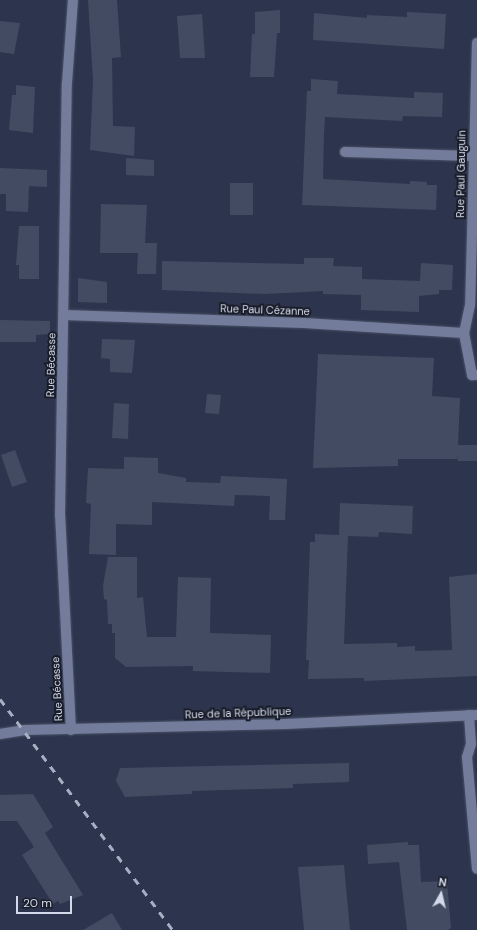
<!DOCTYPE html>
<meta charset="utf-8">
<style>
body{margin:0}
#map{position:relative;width:477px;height:930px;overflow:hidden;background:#2d354e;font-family:"DM Sans",sans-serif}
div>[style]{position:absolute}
.building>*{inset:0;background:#434b62}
.roads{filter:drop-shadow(0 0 1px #4a5167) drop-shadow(0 0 1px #4a5167)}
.minor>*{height:10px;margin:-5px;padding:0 5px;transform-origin:5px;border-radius:5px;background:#737d9b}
.secondary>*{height:10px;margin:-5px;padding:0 5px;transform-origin:5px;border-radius:5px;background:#737d9b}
.rail>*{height:3px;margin-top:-1.5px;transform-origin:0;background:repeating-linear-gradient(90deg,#a8afc2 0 7px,transparent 0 14px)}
span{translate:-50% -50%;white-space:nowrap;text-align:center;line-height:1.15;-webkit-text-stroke:4px #191d29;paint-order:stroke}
.street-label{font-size:11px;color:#d3d9ea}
.north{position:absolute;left:421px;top:874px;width:40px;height:40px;-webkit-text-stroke:3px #191d29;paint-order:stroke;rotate:8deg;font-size:11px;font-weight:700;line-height:16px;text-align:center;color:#d3d9ea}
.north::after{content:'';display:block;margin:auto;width:14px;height:18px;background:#d3d9ea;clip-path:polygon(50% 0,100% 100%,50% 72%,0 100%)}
.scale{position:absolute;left:16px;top:896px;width:56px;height:18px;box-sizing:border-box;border:2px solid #d3d9ea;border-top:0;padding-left:5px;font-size:12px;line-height:14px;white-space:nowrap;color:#d3d9ea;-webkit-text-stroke:3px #191d29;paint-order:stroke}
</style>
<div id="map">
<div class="building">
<i style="clip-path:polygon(88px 0,117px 0,121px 57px,112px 58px,113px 126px,135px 127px,134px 156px,90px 150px,93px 80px)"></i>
<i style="clip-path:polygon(280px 10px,280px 33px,277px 33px,274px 77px,250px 77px,252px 34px,255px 34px,255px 12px)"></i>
<i style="clip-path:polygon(407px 12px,446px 14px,444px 49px,313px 40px,314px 13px,367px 18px,367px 15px,407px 17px)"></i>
<i style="clip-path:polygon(202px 14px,205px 58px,180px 58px,177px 16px)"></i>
<i style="clip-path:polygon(0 21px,20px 23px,14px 54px,0 52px)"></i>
<i style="clip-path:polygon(311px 79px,338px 81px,337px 94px,414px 98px,414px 92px,443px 93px,442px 117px,403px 116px,402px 121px,325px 117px,324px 133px,323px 179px,410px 184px,410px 181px,427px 182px,427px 185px,437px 185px,436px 210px,302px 205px,307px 91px,311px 91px)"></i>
<i style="clip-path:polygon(16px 85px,35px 87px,33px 133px,9px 130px,12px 95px,16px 95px)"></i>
<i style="clip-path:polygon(126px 158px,154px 160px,154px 176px,126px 175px)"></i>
<i style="clip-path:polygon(0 168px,47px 170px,47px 187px,29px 186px,28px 212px,6px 211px,6px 194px,0 194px)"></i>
<i style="clip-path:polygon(230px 183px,253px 183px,253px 215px,230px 215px)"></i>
<i style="clip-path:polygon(101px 204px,147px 205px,145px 243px,157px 243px,156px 274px,137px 274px,138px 253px,100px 253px)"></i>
<i style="clip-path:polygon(19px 226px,39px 226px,39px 279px,19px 279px,19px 265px,16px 265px)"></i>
<i style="clip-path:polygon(304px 258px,334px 258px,333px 266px,362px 267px,362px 279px,420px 281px,421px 263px,453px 265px,452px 290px,439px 290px,439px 294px,419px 296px,419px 312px,361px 310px,361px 295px,323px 294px,323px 291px,265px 294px,162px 290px,162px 261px,304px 264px)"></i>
<i style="clip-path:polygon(78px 278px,107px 282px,107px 303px,78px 302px)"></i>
<i style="clip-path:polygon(0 320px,50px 321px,50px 334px,36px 335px,36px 342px,0 342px)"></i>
<i style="clip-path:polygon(102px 339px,135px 340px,132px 373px,110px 372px,110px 359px,101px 358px)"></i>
<i style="clip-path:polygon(318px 354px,434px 358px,432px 396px,460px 398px,458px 445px,477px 445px,477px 461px,458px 461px,457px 455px,457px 459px,398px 459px,398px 466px,313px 468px)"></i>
<i style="clip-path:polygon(207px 394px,221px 395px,219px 414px,205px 413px)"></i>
<i style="clip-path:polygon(114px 403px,129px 404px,128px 439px,112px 438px)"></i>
<i style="clip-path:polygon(15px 450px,27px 482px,12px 487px,1px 455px)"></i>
<i style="clip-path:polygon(124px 457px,158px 458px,158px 473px,186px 478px,186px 482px,220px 483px,221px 476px,287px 479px,285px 520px,269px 520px,270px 496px,235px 495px,234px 506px,152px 502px,152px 525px,116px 524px,116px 555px,89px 554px,91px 504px,86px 503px,88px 468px,124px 469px)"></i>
<i style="clip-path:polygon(340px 503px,413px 506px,412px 534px,379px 532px,378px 537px,348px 536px,344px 644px,397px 643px,397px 647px,415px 646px,415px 651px,452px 650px,449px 577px,477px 574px,477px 676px,364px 681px,364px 678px,308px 679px,309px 660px,306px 660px,310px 542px,315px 542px,315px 534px,339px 535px)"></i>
<i style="clip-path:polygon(108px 557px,137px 557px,137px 598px,143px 597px,147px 637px,176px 637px,178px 577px,211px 578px,210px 633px,271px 635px,270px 673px,193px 671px,193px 666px,126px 667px,115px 658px,115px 633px,112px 633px,112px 624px,108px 624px,107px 600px,104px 599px,103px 586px)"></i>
<i style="clip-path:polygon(349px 763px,349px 782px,293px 784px,293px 788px,192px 791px,192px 794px,125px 797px,116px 781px,120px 768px)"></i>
<i style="clip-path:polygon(33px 794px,53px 827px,45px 833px,83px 895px,60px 904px,58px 901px,53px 904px,22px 855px,34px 847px,17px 821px,0 821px,0 795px)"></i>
<i style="clip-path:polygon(408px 842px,408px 845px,419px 845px,421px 882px,447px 881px,451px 928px,448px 930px,407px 930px,399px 862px,368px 864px,367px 845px)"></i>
<i style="clip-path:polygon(344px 865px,350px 930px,304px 930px,298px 867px)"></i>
<i style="clip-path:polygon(112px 913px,122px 930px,83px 930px)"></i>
</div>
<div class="roads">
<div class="minor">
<i style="left:477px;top:43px;width:262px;rotate:91.5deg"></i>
<i style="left:470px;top:305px;width:29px;rotate:102deg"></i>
<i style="left:464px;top:333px;width:43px;rotate:79.2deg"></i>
<i style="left:472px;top:375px;width:5px"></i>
<i style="left:345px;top:152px;width:128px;rotate:1.8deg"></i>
<i style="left:64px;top:315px;width:240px;rotate:1.9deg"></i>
<i style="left:304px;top:323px;width:160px;rotate:3.6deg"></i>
<i style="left:469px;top:715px;width:29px;rotate:86deg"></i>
<i style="left:471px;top:744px;width:14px;rotate:107deg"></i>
<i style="left:467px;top:757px;width:112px;rotate:84.9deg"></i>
<i style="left:71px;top:730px;width:215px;rotate:-92.9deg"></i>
<i style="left:60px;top:515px;width:432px;rotate:-89.1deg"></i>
<i style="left:67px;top:83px;width:83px;rotate:-85.9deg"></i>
</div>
<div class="secondary">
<i style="left:0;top:734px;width:24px;rotate:-9deg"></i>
<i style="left:24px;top:730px;width:262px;rotate:-1.3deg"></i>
<i style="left:286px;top:724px;width:191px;rotate:-2.7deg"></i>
</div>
</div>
<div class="rail">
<i style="left:0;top:699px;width:289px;rotate:53.2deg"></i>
</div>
<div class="street-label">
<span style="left:461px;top:174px;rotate:-89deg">Rue Paul Gauguin</span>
<span style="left:265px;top:310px;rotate:2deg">Rue Paul Cézanne</span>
<span style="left:51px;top:365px;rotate:-89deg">Rue Bécasse</span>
<span style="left:57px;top:689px;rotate:-93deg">Rue Bécasse</span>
<span style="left:238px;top:713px;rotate:-2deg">Rue de la République</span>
</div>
<div class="north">N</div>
<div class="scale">20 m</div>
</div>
